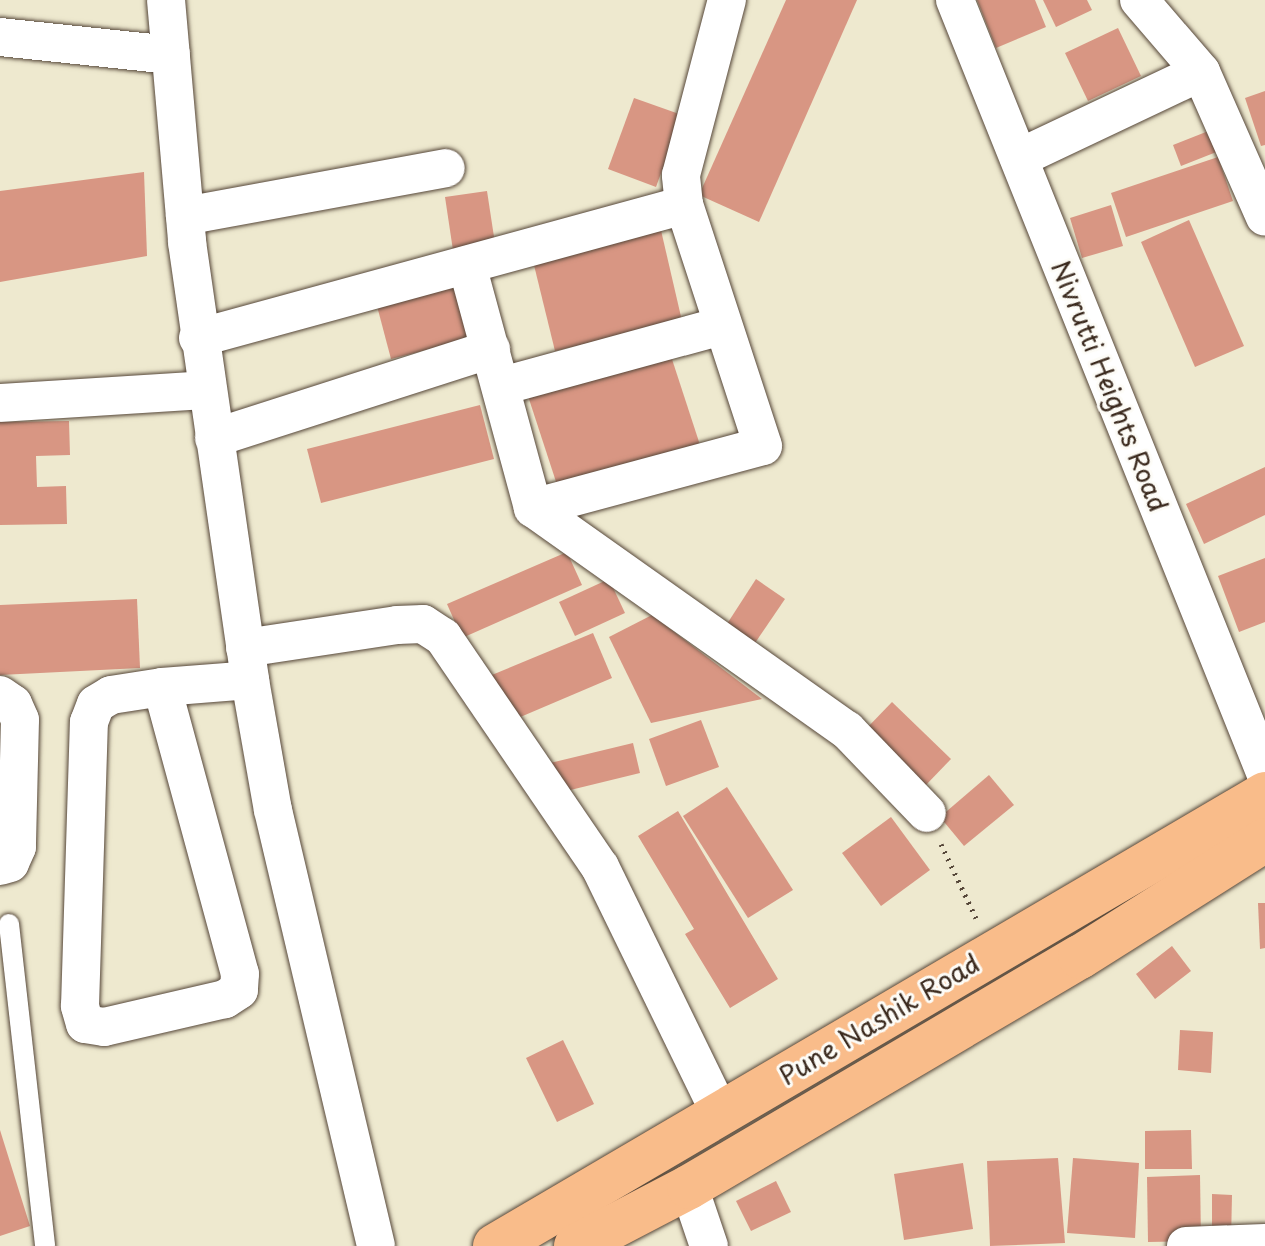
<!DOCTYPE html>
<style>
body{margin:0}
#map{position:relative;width:1265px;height:1246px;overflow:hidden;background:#eee9cf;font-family:"Playpen Sans",sans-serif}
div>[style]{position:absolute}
.building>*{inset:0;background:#d89683}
.path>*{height:5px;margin-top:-2.5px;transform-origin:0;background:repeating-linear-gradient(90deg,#564739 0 2px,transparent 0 8px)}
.roads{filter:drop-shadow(0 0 2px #564739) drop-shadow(0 0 2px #564739)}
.service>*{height:20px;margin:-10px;padding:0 10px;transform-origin:10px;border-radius:10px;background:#fff}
.minor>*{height:38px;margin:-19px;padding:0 19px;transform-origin:19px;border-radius:19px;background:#fff}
.trunk>*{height:44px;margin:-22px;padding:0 22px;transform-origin:22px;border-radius:22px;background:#f9bc8a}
span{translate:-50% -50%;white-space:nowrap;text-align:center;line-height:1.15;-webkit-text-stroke:6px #fdfcf7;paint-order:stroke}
.street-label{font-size:26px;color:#3b2a1e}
</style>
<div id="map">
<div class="building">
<i style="clip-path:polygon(786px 0,857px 0,759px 222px,699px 195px)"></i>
<i style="clip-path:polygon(977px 0,1035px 0,1046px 27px,996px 48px)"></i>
<i style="clip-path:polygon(1043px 0,1087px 0,1092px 10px,1056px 27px)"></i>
<i style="clip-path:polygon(1118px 28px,1141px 76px,1088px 101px,1065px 53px)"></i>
<i style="clip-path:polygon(1265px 91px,1265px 145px,1261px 146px,1245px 98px)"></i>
<i style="clip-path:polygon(634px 98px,682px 115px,656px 187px,608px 169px)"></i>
<i style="clip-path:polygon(1216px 128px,1224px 149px,1181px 166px,1173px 145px)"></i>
<i style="clip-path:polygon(1218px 157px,1233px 201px,1126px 237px,1111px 193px)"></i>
<i style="clip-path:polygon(144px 172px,147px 256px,0 282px,0 191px)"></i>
<i style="clip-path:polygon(487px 191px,496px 250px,454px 257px,445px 197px)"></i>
<i style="clip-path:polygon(1111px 205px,1123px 246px,1082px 258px,1070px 218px)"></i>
<i style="clip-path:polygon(1189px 220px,1244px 346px,1195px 367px,1141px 242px)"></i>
<i style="clip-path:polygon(660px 226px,682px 321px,555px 351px,532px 257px)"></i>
<i style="clip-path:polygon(456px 286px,469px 339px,391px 359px,377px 306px)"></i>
<i style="clip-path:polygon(669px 350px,701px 448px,560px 494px,528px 396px)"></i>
<i style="clip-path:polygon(480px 405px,494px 459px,321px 503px,307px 449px)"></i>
<i style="clip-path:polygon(69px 421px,70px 455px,36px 456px,37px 487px,66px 486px,67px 524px,0 525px,0 422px)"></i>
<i style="clip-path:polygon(1265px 467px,1265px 515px,1204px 544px,1186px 504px)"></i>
<i style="clip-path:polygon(567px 552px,582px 585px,462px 638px,447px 604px)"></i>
<i style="clip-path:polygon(1265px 558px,1265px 622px,1239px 632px,1218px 576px)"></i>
<i style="clip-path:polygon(609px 579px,625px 613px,575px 636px,559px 602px)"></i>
<i style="clip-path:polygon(756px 579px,785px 599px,753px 646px,725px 627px)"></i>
<i style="clip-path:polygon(137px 599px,140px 668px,0 675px,0 605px)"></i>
<i style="clip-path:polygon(652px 615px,762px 699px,651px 723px,609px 637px)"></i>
<i style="clip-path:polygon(593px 633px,612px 678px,506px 723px,487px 677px)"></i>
<i style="clip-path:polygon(892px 702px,951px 759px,924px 787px,865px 730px)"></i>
<i style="clip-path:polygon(701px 720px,719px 767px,666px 786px,649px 739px)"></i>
<i style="clip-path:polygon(633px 743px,640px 773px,554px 794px,546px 764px)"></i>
<i style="clip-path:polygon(989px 775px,1014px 805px,964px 846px,940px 817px)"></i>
<i style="clip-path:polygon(727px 787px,793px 890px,748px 918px,683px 816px)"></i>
<i style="clip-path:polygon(678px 811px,778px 979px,730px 1008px,685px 934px,694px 929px,638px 836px)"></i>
<i style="clip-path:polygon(891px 817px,930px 870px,881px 906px,842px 853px)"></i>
<i style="clip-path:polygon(1258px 903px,1265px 903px,1265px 948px,1260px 949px)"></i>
<i style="clip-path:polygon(1172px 946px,1191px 971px,1155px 999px,1136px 974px)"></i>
<i style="clip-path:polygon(1180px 1030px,1213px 1032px,1211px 1073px,1178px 1070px)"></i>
<i style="clip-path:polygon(563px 1040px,594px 1104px,557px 1122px,526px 1058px)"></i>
<i style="clip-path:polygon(0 1130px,30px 1226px,0 1236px)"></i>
<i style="clip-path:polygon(1191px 1130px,1192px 1169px,1145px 1169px,1145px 1131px)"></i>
<i style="clip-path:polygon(1058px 1158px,1065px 1243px,990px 1246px,987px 1161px)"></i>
<i style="clip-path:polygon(1073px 1158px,1139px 1163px,1135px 1238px,1067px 1233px)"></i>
<i style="clip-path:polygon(963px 1163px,973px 1229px,904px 1240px,894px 1174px)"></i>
<i style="clip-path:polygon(1200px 1175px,1201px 1241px,1148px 1242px,1147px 1177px)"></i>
<i style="clip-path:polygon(776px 1181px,791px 1212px,751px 1231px,736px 1201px)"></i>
<i style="clip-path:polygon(1212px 1194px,1232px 1195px,1231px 1241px,1212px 1241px)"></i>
</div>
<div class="path">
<i style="left:941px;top:844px;width:82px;rotate:64.7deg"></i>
</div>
<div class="roads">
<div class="service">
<i style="left:9px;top:924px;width:324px;rotate:83.6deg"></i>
</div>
<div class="minor">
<i style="left:166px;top:0;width:243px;rotate:85deg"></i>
<i style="left:187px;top:242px;width:443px;rotate:81.8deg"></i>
<i style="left:250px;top:680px;width:132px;rotate:80deg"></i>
<i style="left:273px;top:810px;width:447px;rotate:76.7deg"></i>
<i style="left:955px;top:0;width:832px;rotate:68.12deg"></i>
<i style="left:0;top:37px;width:172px;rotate:6deg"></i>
<i style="left:1201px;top:72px;width:158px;rotate:66.2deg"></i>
<i style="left:1019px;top:158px;width:201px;rotate:-25.3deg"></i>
<i style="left:1201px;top:72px;width:95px;rotate:-130.7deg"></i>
<i style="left:185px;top:216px;width:265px;rotate:-10.4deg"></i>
<i style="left:467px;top:265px;width:252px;rotate:74.8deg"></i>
<i style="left:533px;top:508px;width:385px;rotate:35.3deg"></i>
<i style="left:847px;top:730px;width:115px;rotate:46.1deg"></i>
<i style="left:198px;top:338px;width:504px;rotate:-15.3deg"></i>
<i style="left:502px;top:386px;width:228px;rotate:-15.3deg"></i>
<i style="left:0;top:403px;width:206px;rotate:-3.6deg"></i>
<i style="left:214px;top:438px;width:291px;rotate:-17.8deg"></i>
<i style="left:533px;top:508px;width:238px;rotate:-15.1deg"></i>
<i style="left:763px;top:446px;width:254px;rotate:-108.1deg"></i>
<i style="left:684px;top:205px;width:30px;rotate:-96deg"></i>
<i style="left:681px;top:175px;width:181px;rotate:-75.3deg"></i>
<i style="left:245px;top:648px;width:154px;rotate:-8.6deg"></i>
<i style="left:397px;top:625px;width:26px;rotate:-2deg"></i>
<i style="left:423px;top:624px;width:24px;rotate:33deg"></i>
<i style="left:443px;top:637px;width:278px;rotate:55.7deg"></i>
<i style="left:600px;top:867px;width:276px;rotate:64deg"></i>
<i style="left:162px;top:687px;width:297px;rotate:74.8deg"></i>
<i style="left:240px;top:974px;width:16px;rotate:94deg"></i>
<i style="left:239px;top:990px;width:17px;rotate:147deg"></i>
<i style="left:225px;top:999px;width:124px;rotate:167deg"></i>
<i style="left:104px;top:1027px;width:19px;rotate:-171deg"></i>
<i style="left:85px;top:1024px;width:19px;rotate:-106deg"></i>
<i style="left:80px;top:1006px;width:284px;rotate:-88.2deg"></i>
<i style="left:89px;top:722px;width:19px;rotate:-69deg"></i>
<i style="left:96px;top:704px;width:17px;rotate:-31deg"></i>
<i style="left:111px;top:695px;width:52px;rotate:-8.9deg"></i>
<i style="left:162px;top:687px;width:88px;rotate:-4.5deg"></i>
<i style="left:0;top:695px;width:16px;rotate:35deg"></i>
<i style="left:13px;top:704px;width:17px;rotate:66deg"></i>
<i style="left:20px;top:720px;width:127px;rotate:91.4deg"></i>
<i style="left:17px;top:847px;width:17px;rotate:114deg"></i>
<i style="left:10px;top:863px;width:10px;rotate:163deg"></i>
<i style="left:689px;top:1187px;width:62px;rotate:71.3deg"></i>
<i style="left:1186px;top:1246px;width:79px;rotate:-2.2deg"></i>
</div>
<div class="trunk">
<i style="left:495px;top:1246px;width:893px;rotate:-30.41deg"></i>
<i style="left:576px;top:1246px;width:127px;rotate:-27.6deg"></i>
<i style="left:689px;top:1187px;width:454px;rotate:-30.5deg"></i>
<i style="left:1080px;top:957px;width:219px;rotate:-32.3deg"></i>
</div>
</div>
<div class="street-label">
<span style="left:1110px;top:386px;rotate:68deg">Nivrutti Heights Road</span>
<span style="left:879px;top:1019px;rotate:-31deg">Pune Nashik Road</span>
</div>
</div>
